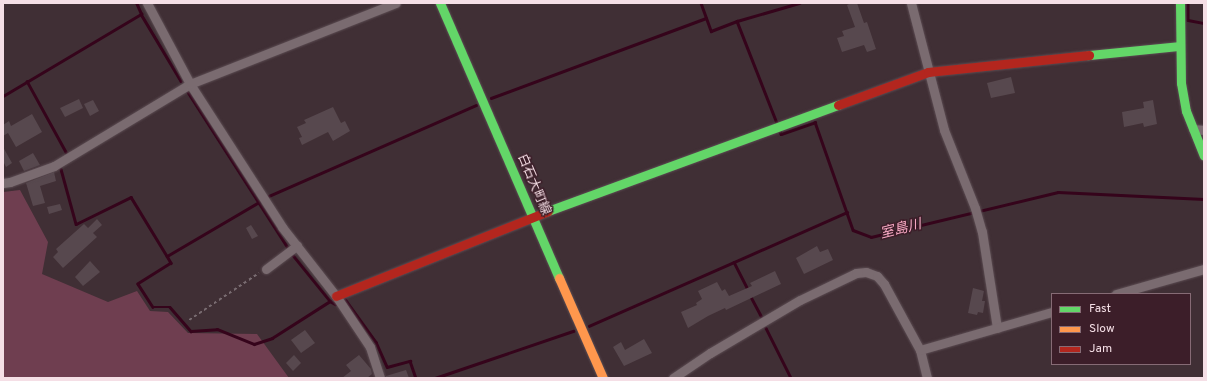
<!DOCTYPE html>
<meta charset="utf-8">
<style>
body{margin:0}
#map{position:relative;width:1207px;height:381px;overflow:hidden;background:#402f35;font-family:Overpass,"Noto Sans JP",sans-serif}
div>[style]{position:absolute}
.green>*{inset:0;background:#6f3e50}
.stream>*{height:2.5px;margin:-1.25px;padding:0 1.25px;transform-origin:1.25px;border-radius:1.25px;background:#35041b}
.building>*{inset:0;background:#57484e}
.path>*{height:1.5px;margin-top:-0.75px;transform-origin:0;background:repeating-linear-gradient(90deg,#796c71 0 3px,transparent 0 6px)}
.roads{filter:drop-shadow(0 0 1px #5b4c52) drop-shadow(0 0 1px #5b4c52)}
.street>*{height:9px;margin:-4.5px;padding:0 4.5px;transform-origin:4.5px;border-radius:4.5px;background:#7a6b70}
.fast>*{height:9px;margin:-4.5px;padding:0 4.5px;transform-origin:4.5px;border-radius:4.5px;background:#63d668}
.slow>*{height:9px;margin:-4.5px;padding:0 4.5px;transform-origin:4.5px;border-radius:4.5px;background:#ff974d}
.jam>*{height:9px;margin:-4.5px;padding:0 4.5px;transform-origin:4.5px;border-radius:4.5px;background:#b3261e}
span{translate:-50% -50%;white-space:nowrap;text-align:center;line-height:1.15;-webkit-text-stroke:3px #3c1e29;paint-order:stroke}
.street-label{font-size:13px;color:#f5dfe6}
.water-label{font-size:14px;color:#f7a8c3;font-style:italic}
.frame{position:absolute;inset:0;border:4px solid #f5dfe6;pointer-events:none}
.legend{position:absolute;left:1051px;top:293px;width:140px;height:72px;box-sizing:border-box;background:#3c1e29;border:1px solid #866b75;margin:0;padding:5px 7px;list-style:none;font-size:12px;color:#f5dfe6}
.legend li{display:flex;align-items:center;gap:8px;height:20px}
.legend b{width:20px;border:1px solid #866b75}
</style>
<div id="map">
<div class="green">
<i style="clip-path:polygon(20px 190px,48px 242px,42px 274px,108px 302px,137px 291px,150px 311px,168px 312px,188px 333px,257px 334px,289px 378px,3px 378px,3px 192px)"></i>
</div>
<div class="stream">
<i style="left:701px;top:3px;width:30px;rotate:70deg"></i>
<i style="left:711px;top:31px;width:28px;rotate:-21deg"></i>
<i style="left:737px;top:21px;width:110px;rotate:68.6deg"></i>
<i style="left:1188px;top:3px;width:17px;rotate:90deg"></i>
<i style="left:1188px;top:20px;width:16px;rotate:11deg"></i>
<i style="left:141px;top:14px;width:78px;rotate:59.2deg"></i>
<i style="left:737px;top:21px;width:65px;rotate:-16.2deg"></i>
<i style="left:27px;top:81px;width:81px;rotate:61.2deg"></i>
<i style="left:188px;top:92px;width:193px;rotate:57.3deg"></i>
<i style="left:292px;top:254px;width:60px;rotate:51deg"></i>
<i style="left:330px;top:301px;width:6px;rotate:31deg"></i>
<i style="left:3px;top:96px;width:161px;rotate:-30.7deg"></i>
<i style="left:141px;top:14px;width:12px;rotate:-114deg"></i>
<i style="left:491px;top:98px;width:229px;rotate:-20.4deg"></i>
<i style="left:780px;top:131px;width:3px;rotate:72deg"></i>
<i style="left:781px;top:134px;width:36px;rotate:-19deg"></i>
<i style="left:815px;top:122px;width:114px;rotate:70.6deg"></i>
<i style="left:853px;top:230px;width:19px;rotate:21deg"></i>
<i style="left:871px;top:237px;width:192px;rotate:-13.5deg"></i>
<i style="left:1058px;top:192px;width:146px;rotate:2.7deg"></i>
<i style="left:61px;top:169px;width:57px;rotate:74.7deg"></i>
<i style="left:76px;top:224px;width:61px;rotate:-26.1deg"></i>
<i style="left:131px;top:197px;width:69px;rotate:58.6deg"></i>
<i style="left:167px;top:256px;width:107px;rotate:-30.4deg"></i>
<i style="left:269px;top:196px;width:226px;rotate:-23.7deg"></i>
<i style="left:167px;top:256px;width:8px;rotate:60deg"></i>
<i style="left:171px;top:263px;width:39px;rotate:148deg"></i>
<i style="left:138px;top:284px;width:27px;rotate:57deg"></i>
<i style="left:153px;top:307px;width:17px"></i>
<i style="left:170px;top:307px;width:32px;rotate:49deg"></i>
<i style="left:191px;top:331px;width:26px;rotate:-4deg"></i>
<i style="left:217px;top:329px;width:40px;rotate:22deg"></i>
<i style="left:254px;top:344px;width:19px;rotate:-18deg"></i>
<i style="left:272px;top:338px;width:69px;rotate:-32.5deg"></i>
<i style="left:734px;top:262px;width:31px;rotate:63deg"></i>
<i style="left:750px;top:295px;width:24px;rotate:62deg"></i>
<i style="left:345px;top:299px;width:53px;rotate:54.2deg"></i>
<i style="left:376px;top:342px;width:27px;rotate:66deg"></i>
<i style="left:387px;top:367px;width:24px;rotate:-15deg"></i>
<i style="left:410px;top:361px;width:18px;rotate:71deg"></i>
<i style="left:589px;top:326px;width:282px;rotate:-23.8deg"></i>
<i style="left:766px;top:328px;width:56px;rotate:63.4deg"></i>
<i style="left:435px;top:378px;width:146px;rotate:-18.8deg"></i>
</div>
<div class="building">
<i style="clip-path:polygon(851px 3px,857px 3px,864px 23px,867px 22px,876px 49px,867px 52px,864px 45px,842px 52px,837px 38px,844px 36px,842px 31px,855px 27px,847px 5px)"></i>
<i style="clip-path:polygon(1011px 77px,1015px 93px,991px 98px,987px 83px)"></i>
<i style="clip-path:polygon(79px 99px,83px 108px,65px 117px,60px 108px)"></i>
<i style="clip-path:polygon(93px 100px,99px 111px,90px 116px,84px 104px)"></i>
<i style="clip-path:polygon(1153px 100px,1157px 124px,1144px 127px,1143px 123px,1124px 127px,1122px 112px,1144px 108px,1143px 102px)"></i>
<i style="clip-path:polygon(333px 107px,341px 123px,345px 121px,350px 131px,333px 141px,328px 132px,302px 145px,299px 138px,302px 137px,297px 127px,306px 123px,304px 120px)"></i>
<i style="clip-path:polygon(32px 114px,42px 132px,16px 147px,8px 133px,3px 136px,3px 125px,9px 121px,11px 126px)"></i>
<i style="clip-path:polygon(3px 147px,12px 163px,6px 167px,3px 161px)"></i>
<i style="clip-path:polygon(33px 153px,40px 165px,24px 171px,19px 161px)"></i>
<i style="clip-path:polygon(54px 172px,56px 181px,40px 186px,45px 203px,33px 206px,26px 183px)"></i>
<i style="clip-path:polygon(60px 204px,62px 210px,49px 214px,47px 207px)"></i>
<i style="clip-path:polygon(97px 219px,102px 225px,93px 233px,97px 237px,63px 268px,53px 257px,58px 252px,56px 249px,84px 224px,88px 228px)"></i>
<i style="clip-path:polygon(251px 225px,258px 236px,252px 239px,246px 228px)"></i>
<i style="clip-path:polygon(817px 246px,820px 252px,828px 249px,833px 260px,804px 274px,796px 258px)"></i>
<i style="clip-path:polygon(90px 261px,100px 272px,83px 286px,75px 277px)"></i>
<i style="clip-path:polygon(775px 271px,781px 284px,726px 310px,725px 308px,708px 316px,688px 328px,681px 312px,697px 305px,696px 303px,702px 299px,698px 291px,717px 282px,722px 291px,725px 289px,729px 296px,752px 286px,750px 283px)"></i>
<i style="clip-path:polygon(973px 288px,984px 291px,982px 301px,985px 301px,983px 313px,978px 312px,977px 315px,968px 313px)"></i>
<i style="clip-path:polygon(305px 330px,315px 343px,301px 353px,291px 340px)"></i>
<i style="clip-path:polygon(644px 339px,652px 353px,624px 366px,613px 347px,621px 342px,625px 350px)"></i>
<i style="clip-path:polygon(294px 355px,301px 363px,293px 371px,286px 363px)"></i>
<i style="clip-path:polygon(359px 355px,371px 369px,372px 374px,367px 378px,342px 378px,351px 371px,346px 365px)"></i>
<i style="clip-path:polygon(406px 370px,409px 378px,386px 378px,386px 376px)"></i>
</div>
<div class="path">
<i style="left:189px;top:320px;width:84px;rotate:-33.9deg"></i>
</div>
<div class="roads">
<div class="street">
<i style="left:147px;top:3px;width:92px;rotate:62deg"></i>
<i style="left:190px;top:84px;width:170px;rotate:57.2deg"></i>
<i style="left:282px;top:227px;width:88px;rotate:52deg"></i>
<i style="left:336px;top:296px;width:61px;rotate:56.3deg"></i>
<i style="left:370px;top:347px;width:33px;rotate:72deg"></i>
<i style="left:911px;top:3px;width:131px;rotate:75.4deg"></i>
<i style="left:944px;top:130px;width:84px;rotate:68.3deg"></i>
<i style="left:975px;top:208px;width:25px;rotate:74deg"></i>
<i style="left:982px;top:232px;width:97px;rotate:81.1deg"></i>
<i style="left:1193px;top:129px;width:11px;rotate:5deg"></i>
<i style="left:3px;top:183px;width:7px;rotate:-8deg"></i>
<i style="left:10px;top:182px;width:47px;rotate:-20deg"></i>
<i style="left:54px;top:166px;width:159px;rotate:-31.1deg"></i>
<i style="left:190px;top:84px;width:221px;rotate:-21.5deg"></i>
<i style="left:266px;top:269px;width:39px;rotate:-37deg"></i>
<i style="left:1116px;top:294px;width:91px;rotate:-15.9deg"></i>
<i style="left:920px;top:350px;width:29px;rotate:76deg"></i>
<i style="left:673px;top:378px;width:45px;rotate:-34deg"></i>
<i style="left:710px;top:353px;width:104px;rotate:-30.5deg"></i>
<i style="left:800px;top:300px;width:62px;rotate:-25.7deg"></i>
<i style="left:856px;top:273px;width:10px;rotate:-6deg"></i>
<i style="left:866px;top:272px;width:12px;rotate:20deg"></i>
<i style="left:877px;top:276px;width:11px;rotate:49deg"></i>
<i style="left:884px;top:284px;width:75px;rotate:61.4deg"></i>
<i style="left:920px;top:350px;width:137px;rotate:-16.1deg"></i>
</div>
<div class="fast">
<i style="left:440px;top:3px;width:300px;rotate:66.6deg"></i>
<i style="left:1180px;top:3px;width:80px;rotate:89.3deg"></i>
<i style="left:1181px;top:83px;width:28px;rotate:80deg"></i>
<i style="left:1186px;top:111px;width:48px;rotate:68.2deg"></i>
<i style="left:1089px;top:55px;width:90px;rotate:-5.7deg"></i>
<i style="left:548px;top:211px;width:309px;rotate:-20.1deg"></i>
</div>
<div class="slow">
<i style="left:559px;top:278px;width:109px;rotate:66.3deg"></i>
</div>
<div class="jam">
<i style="left:838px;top:105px;width:96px;rotate:-20.1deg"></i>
<i style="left:928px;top:72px;width:162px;rotate:-6deg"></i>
<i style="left:336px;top:296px;width:228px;rotate:-21.8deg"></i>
</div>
</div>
<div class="street-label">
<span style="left:533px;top:185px;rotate:67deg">白石大町線</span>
</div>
<div class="water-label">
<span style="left:901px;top:230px;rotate:-14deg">室島川</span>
</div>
<div class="frame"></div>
<ul class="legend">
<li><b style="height:5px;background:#63d668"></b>Fast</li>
<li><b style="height:5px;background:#ff974d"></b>Slow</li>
<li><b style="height:5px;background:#b3261e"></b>Jam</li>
</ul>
</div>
